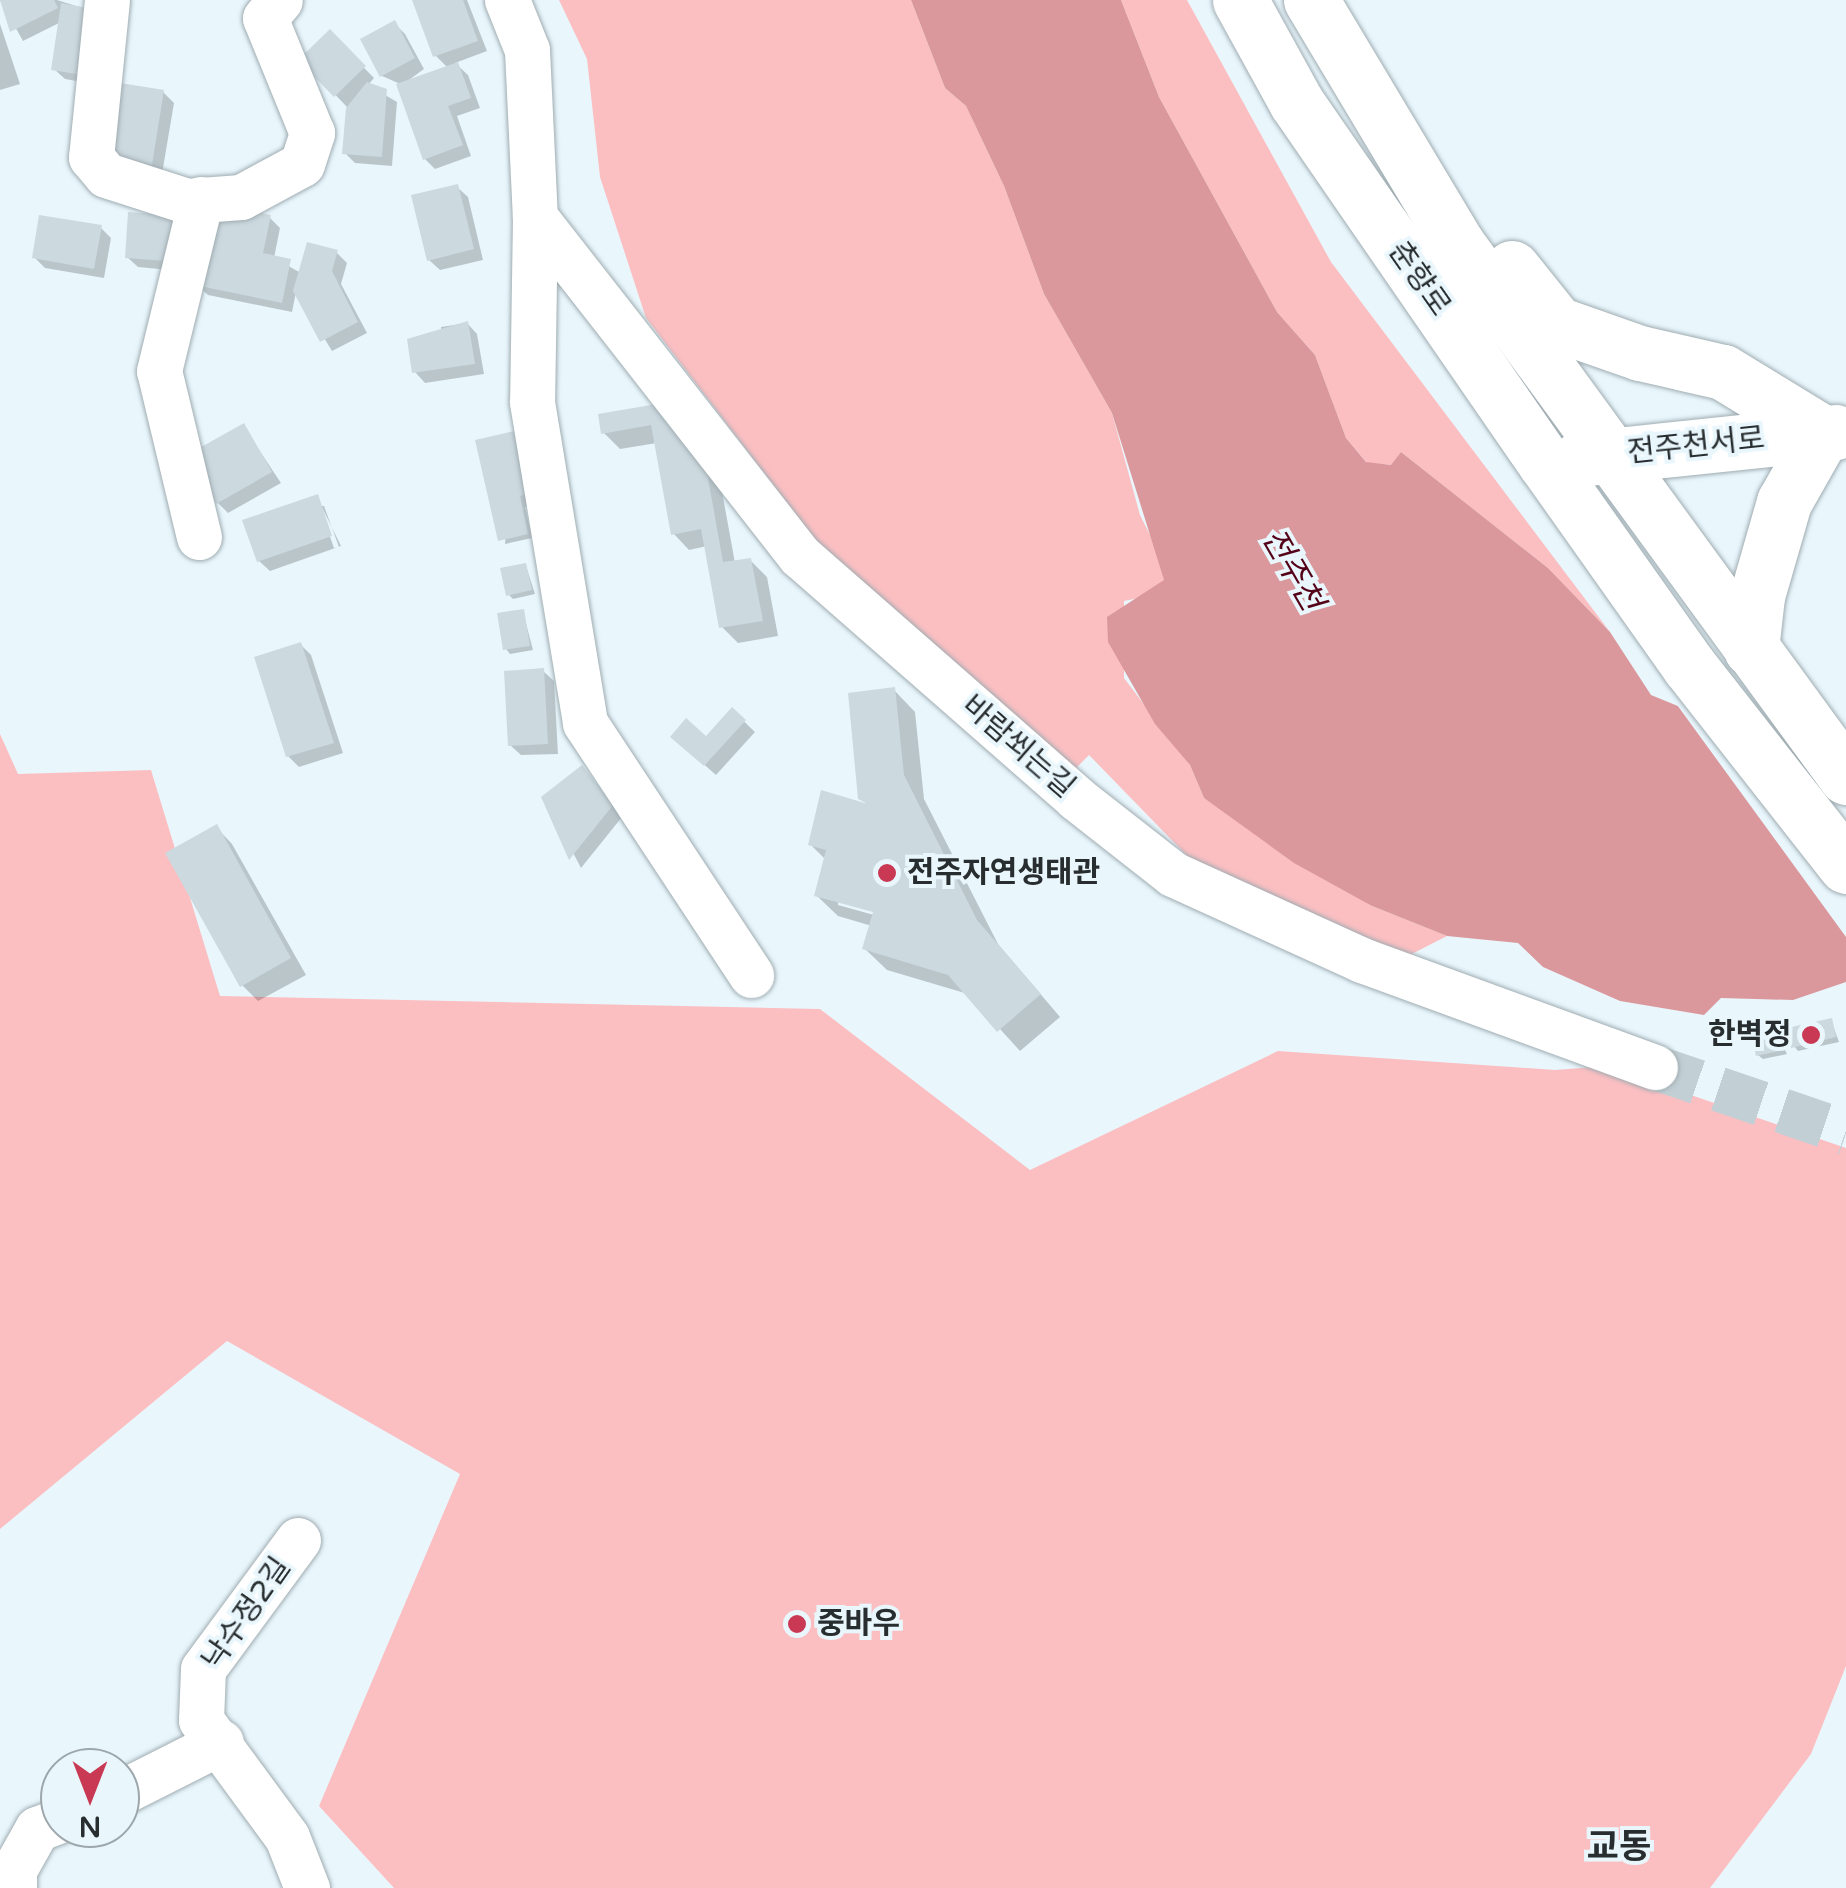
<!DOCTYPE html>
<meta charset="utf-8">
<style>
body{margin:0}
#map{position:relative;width:1846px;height:1888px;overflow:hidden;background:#e9f7fd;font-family:"Varela Round","Noto Sans KR",sans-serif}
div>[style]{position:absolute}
.green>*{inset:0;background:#fbbfc2}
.water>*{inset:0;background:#da989c}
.pier>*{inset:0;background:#e9f7fd}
.shadow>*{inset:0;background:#0003}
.building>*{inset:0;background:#ccd9df}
.minor-tunnel>*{height:45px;margin-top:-22.5px;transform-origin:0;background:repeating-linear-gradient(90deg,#c2cfd4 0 45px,transparent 0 67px)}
.roads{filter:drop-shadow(0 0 2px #9facb1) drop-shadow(0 0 2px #9facb1)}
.minor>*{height:45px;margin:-22.5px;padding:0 22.5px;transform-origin:22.5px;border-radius:22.5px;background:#fff}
.tertiary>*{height:55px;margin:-27.5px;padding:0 27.5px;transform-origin:27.5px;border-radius:27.5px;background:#fff}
.dots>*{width:28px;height:28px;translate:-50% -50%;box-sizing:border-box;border:5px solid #e9f7fd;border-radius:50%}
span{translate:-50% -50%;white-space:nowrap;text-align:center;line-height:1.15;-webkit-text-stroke:8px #e9f7fd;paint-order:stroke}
.street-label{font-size:30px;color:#282d2f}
.poi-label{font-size:30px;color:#282d2f;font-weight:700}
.left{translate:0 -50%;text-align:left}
.right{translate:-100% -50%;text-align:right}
.water-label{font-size:32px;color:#540217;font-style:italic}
.quarter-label{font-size:35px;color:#282d2f;font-weight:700}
.north{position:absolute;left:40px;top:1748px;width:100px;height:100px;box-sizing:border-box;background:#e9f7fd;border:2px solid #9ca6ab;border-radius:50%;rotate:180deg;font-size:28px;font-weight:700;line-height:40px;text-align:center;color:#282d2f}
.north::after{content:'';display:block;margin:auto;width:35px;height:45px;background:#c93953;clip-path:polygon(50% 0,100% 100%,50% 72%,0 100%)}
</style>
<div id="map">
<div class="green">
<i style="clip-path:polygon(559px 0,911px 0,945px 88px,966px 106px,1004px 186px,1044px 294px,1112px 413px,1140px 515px,1160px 555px,1164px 580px,1149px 596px,1124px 601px,1124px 678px,1190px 765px,1204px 798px,1372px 906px,1447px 936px,1402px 959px,1195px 864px,1089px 755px,1071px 773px,836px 567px,646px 318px,600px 177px,587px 59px)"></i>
<i style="clip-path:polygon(1121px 0,1187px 0,1331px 262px,1610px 632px,1548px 568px,1401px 452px,1392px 465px,1367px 463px,1346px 438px,1315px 355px,1277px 312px,1159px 97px)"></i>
<i style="clip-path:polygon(0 734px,18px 774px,151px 770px,220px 996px,820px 1009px,1030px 1170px,1278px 1051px,1555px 1070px,1606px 1066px,1846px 1148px,1846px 1666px,1811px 1754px,1710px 1888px,394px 1888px,319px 1806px,460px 1474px,227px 1341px,0 1529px)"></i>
</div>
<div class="water">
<i style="clip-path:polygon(911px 0,1121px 0,1159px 97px,1277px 312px,1315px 355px,1346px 438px,1366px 462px,1391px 465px,1401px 452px,1548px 568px,1610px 632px,1651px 695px,1734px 729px,1846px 741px,1846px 982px,1793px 1000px,1721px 998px,1704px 1015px,1620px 1001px,1543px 967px,1518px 943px,1447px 936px,1372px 906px,1294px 863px,1204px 798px,1190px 765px,1155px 724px,1108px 642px,1107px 617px,1164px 580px,1112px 413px,1044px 294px,1004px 186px,966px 106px,945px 88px)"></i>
</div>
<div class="pier">
<i style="clip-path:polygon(1672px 698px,1736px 724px,1846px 735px,1846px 937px)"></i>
</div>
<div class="shadow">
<i style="clip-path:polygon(0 0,57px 0,92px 11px,93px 84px,65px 79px,54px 69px,61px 22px,23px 41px)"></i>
<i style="clip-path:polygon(415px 0,467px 0,487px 51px,455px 63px,468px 75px,480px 108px,457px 116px,471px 156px,435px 169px,425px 159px,398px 83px,382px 76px,363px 40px,394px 23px,405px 34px,424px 69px,402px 85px,448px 68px,435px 55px)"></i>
<i style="clip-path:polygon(0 24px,20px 84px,0 90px)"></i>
<i style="clip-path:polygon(330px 33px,374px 78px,368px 85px,397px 102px,392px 166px,355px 163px,345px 153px,348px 108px,302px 60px)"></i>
<i style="clip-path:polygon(163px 92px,174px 103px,162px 174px,114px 167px)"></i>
<i style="clip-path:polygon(457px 187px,468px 197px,483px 260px,440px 270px,429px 260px)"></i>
<i style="clip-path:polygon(270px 218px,280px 228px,274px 258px,301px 273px,336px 252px,347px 263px,341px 284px,367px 333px,332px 351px,296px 292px,292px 312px,208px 295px,197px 285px)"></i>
<i style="clip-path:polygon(100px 227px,111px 238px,104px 278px,45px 268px,35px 258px)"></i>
<i style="clip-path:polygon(194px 229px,191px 272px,138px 267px,127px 257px)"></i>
<i style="clip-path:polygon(467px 323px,477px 334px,484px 374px,425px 383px,415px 372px,442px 336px,441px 327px)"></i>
<i style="clip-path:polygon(656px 406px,721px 486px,735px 563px,750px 560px,767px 577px,778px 636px,738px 643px,722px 627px,707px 546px,689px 550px,673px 533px,657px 443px,620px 449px,604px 433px)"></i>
<i style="clip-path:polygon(243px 426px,281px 483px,228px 513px,218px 503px)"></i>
<i style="clip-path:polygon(514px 434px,538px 504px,525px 507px,532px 538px,505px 544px)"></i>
<i style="clip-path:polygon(evenodd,317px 497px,341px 546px,270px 571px,259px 561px,317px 497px,319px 506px,324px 506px,339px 547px,334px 548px,319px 506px)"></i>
<i style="clip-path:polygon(526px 566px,535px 594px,513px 599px,508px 594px)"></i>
<i style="clip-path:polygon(523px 612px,533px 650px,510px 654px,506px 649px)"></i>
<i style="clip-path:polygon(301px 645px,311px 655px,343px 753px,299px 767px,288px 756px)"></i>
<i style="clip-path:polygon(543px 671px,554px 681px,558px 754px,521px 755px,510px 745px)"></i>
<i style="clip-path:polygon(evenodd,894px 690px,915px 712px,924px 799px,998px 944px,1060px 1017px,1020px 1051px,968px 994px,887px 970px,865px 949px,872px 926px,838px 916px,816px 895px,826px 860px,811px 845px,871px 808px,860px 797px,894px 690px,838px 900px,886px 913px,885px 918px,838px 905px,838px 900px)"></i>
<i style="clip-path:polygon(733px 711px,755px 732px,716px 775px,684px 747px,707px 740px)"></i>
<i style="clip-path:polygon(582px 768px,622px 817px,581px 868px,544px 797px)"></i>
<i style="clip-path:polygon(216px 827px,232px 844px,306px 975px,258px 1001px,242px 985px)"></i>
<i style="clip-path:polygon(1831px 1020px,1839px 1042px,1798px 1051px,1794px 1046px)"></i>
<i style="clip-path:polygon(1779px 1038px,1787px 1054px,1763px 1059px,1758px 1055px)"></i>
</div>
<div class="building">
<i style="clip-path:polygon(0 0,54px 0,58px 8px,10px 32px)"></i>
<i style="clip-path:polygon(412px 0,463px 0,478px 41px,433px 57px)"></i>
<i style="clip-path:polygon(61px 3px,93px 9px,83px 75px,51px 70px)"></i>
<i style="clip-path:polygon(395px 20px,415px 58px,380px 77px,360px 39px)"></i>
<i style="clip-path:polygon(330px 29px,366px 66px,334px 97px,298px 60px)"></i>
<i style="clip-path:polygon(458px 62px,471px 98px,448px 106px,463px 145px,423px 160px,396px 84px)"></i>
<i style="clip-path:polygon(114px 82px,164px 90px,152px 165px,101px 157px)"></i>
<i style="clip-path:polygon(367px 82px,387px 89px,382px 157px,342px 154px,346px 108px)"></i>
<i style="clip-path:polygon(458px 184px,474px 249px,427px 261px,411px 195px)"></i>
<i style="clip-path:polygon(211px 203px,271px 215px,263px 253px,291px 259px,282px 303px,195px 285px)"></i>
<i style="clip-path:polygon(128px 212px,185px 216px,181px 262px,125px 258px)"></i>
<i style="clip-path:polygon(39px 215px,102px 225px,94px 269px,32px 258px)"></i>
<i style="clip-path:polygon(307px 242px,338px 250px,332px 271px,358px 322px,320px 342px,293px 291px)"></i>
<i style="clip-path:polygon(468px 321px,475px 364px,412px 373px,407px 339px)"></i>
<i style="clip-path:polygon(657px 404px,706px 467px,723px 562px,751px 558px,763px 621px,719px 628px,701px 529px,671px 535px,651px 425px,601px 434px,598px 414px)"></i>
<i style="clip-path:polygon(244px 423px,272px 472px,216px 504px,187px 455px)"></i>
<i style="clip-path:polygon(514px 431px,528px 494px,520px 496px,528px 534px,498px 541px,475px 440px)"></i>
<i style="clip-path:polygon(318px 494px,332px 536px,257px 562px,242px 520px)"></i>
<i style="clip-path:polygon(526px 563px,532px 590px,506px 596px,500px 568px)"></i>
<i style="clip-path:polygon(524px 609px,530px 646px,503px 650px,497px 613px)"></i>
<i style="clip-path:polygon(301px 642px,334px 743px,286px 757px,254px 657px)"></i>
<i style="clip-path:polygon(544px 668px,548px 744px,508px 746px,504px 671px)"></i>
<i style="clip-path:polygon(895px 687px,904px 775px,977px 920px,1041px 994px,997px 1032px,948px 975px,862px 949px,873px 912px,814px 896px,826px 850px,808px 845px,821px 790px,868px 804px,858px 799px,848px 693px)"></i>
<i style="clip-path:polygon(732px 707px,746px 720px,704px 766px,670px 737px,686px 718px,706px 736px)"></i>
<i style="clip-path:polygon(582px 765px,613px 805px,569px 860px,541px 797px)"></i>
<i style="clip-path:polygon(217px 824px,291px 958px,240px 987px,165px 853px)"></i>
<i style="clip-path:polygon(1832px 1018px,1836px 1037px,1791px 1048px,1787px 1028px)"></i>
<i style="clip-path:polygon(1780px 1035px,1783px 1050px,1756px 1056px,1753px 1041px)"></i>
</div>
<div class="minor-tunnel">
<i style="left:1655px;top:1067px;width:202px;rotate:18.8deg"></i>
</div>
<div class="roads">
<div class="minor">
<i style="left:107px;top:0;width:158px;rotate:95.8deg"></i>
<i style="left:91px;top:157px;width:23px;rotate:50deg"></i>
<i style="left:106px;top:175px;width:85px;rotate:17.8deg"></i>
<i style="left:187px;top:201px;width:54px;rotate:-4.2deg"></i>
<i style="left:241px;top:197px;width:69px;rotate:-28.4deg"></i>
<i style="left:302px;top:164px;width:33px;rotate:-72deg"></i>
<i style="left:312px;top:133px;width:124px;rotate:-112.2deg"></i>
<i style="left:265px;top:18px;width:23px;rotate:-50deg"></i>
<i style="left:507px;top:0;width:54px;rotate:68.2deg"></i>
<i style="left:527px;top:50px;width:167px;rotate:87.3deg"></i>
<i style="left:535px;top:217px;width:185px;rotate:90.9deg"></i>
<i style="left:532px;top:402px;width:325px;rotate:80.6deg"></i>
<i style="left:585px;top:723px;width:302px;rotate:56.6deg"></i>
<i style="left:535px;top:217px;width:430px;rotate:52deg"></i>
<i style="left:800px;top:556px;width:367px;rotate:41.2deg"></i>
<i style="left:1076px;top:798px;width:123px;rotate:38.1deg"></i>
<i style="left:1173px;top:874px;width:208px;rotate:24.5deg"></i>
<i style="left:1362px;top:960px;width:312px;rotate:20.1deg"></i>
<i style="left:199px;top:537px;width:171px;rotate:-103.5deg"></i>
<i style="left:159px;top:371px;width:177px;rotate:-76.3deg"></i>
<i style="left:298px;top:1540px;width:160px;rotate:126.4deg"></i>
<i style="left:203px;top:1669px;width:51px;rotate:92.2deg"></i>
<i style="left:201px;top:1720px;width:145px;rotate:53.7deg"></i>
<i style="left:287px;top:1837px;width:55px;rotate:68.6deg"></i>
<i style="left:120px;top:1793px;width:113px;rotate:-26.8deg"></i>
<i style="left:14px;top:1888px;width:18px;rotate:-90deg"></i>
<i style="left:14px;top:1870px;width:47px;rotate:-60.7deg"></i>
<i style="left:37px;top:1829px;width:25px;rotate:-21deg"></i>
</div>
<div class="tertiary">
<i style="left:1240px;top:0;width:116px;rotate:61.2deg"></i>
<i style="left:1296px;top:102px;width:440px;rotate:55.4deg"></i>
<i style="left:1546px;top:464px;width:247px;rotate:54.7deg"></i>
<i style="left:1689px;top:666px;width:254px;rotate:51.9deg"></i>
<i style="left:1311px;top:0;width:284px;rotate:59.1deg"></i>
<i style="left:1457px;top:244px;width:660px;rotate:53.88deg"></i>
<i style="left:1512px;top:268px;width:72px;rotate:51.2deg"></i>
<i style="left:1557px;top:324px;width:88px;rotate:19.3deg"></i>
<i style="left:1640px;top:353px;width:85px;rotate:12.9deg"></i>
<i style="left:1723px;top:372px;width:117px;rotate:31.4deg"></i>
<i style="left:1579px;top:459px;width:258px;rotate:-6deg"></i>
<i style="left:1751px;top:649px;width:53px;rotate:-83.5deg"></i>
<i style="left:1757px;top:596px;width:98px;rotate:-74deg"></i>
<i style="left:1784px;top:502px;width:79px;rotate:-60.5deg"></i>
</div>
</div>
<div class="dots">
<i style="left:887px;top:873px;background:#c93953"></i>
<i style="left:1811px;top:1035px;background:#c93953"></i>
<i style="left:797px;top:1624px;background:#c93953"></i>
</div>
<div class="street-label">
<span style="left:1419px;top:279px;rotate:55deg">춘향로</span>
<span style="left:1696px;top:446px;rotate:-6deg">전주천서로</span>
<span style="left:1018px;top:747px;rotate:41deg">바람쐬는길</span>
<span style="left:247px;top:1614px;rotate:-55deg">낙수정2길</span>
</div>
<div class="poi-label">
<span class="left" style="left:907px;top:873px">전주자연생태관</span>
<span class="right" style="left:1791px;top:1035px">한벽정</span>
<span class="left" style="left:817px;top:1624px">중바우</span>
</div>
<div class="water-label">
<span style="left:1292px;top:570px;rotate:60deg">전주천</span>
</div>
<div class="quarter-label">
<span style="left:1619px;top:1847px">교동</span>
</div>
<div class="north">N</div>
</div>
